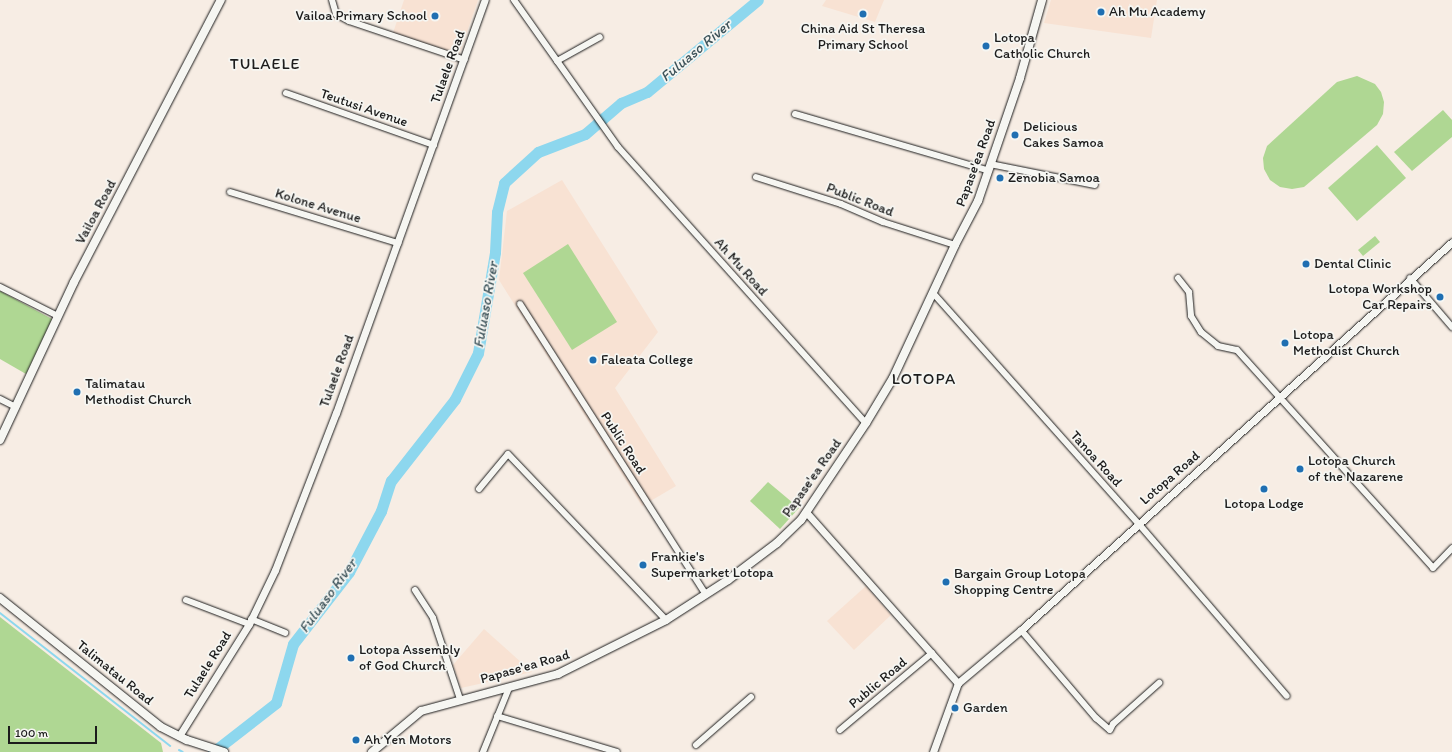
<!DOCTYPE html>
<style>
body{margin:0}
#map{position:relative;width:1452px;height:752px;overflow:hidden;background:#f7ede4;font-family:Itim,sans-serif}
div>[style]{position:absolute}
.built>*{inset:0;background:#f8e2d3}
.green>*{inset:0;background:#afd793}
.stream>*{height:2px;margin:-1px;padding:0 1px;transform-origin:1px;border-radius:1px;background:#8dd7ee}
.river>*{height:11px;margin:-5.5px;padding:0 5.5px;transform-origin:5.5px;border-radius:5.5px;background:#8dd7ee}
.roads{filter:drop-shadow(0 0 1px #1c1c1c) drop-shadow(0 0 1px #1c1c1c)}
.minor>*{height:6px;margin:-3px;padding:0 3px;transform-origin:3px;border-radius:3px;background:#f6f6f2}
.tertiary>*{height:7px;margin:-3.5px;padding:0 3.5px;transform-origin:3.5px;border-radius:3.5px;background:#f6f6f2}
.secondary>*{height:8px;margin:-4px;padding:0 4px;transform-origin:4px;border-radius:4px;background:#f6f6f2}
.dots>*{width:11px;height:11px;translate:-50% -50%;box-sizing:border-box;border:2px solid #f6f6f2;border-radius:50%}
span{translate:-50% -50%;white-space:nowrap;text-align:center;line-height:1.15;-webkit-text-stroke:3.5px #f6f6f2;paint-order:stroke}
.poi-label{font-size:14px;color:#1c1c1c}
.left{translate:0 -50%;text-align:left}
.right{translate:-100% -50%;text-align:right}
.street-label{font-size:14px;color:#1c1c1c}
.water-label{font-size:15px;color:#3e545b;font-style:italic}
.quarter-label{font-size:16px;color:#1c1c1c;letter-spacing:1px}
.scale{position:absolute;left:8px;top:726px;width:89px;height:18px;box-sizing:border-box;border:2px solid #1c1c1c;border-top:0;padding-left:5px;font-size:12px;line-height:14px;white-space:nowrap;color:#1c1c1c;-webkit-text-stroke:3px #f6f6f2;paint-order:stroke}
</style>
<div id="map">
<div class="built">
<i style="clip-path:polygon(404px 0,478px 0,459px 55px,393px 33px)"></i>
<i style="clip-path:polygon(826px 0,884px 0,875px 22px,822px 6px)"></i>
<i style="clip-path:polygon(1051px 0,1157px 0,1151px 38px,1044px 23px)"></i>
<i style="clip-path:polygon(562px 180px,658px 332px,615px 388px,676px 486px,642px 506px,499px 280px,507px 211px)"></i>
<i style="clip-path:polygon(866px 586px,891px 615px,854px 650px,827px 621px)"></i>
<i style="clip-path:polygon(484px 629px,532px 672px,461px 688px,453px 665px)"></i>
</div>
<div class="green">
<i style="clip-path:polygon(1357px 76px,1375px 84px,1381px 92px,1384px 102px,1383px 114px,1377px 125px,1304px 187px,1292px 189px,1280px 187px,1270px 180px,1264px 169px,1263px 158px,1267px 146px,1337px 82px)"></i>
<i style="clip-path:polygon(1443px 110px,1452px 120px,1452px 137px,1412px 171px,1394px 152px)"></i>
<i style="clip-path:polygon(1377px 145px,1406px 178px,1357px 221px,1328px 188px)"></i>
<i style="clip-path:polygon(1375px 236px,1380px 242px,1363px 256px,1358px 250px)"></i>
<i style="clip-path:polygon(568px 244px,617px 322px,572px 350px,523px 273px)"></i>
<i style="clip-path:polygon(0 291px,52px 319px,26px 374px,0 359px)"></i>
<i style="clip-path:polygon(768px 482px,799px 508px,780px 529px,750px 501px)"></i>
<i style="clip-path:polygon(0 617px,161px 743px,163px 752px,0 752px)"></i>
</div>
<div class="stream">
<i style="left:0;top:613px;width:216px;rotate:38deg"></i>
<i style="left:179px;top:750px;width:4px;rotate:27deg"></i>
</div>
<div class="river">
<i style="left:213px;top:752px;width:80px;rotate:-37.9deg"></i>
<i style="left:276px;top:703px;width:61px;rotate:-73.9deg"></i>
<i style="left:293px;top:644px;width:91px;rotate:-52.1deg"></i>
<i style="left:349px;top:572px;width:69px;rotate:-62.3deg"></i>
<i style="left:381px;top:511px;width:32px;rotate:-72deg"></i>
<i style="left:391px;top:481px;width:104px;rotate:-52deg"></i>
<i style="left:455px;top:399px;width:51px;rotate:-63.4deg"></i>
<i style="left:478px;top:353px;width:102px;rotate:-80.4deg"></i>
<i style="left:495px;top:252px;width:40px;rotate:-87.1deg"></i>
<i style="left:497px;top:212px;width:30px;rotate:-76deg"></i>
<i style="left:504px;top:183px;width:46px;rotate:-42.4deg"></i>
<i style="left:538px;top:152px;width:50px;rotate:-21deg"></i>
<i style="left:585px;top:134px;width:48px;rotate:-40.7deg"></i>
<i style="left:621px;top:103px;width:28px;rotate:-23deg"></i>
<i style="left:647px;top:92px;width:144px;rotate:-39.7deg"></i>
</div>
<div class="roads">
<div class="minor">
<i style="left:332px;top:0;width:15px;rotate:74deg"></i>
<i style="left:336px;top:14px;width:15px;rotate:28deg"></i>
<i style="left:349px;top:21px;width:122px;rotate:18.6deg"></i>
<i style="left:514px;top:0;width:180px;rotate:54.7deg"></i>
<i style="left:618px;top:147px;width:371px;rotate:48.1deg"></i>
<i style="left:557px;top:61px;width:49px;rotate:-29.2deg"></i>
<i style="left:286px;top:93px;width:157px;rotate:19.4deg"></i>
<i style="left:795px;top:114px;width:200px;rotate:16.3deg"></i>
<i style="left:990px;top:164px;width:107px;rotate:11.3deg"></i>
<i style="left:756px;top:177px;width:89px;rotate:17.6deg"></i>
<i style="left:841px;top:204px;width:46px;rotate:23.2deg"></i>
<i style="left:883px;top:222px;width:76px;rotate:17.7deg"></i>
<i style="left:230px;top:192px;width:176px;rotate:16.9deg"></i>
<i style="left:1178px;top:278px;width:18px;rotate:52deg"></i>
<i style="left:1189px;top:292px;width:24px;rotate:85deg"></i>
<i style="left:1191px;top:316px;width:19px;rotate:58deg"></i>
<i style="left:1201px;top:332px;width:22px;rotate:39deg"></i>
<i style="left:1218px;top:346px;width:19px;rotate:12deg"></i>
<i style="left:1237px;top:350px;width:293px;rotate:48deg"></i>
<i style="left:1433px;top:568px;width:28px;rotate:-46deg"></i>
<i style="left:1410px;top:278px;width:65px;rotate:49.4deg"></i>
<i style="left:0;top:287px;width:65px;rotate:26.6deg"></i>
<i style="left:933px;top:293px;width:308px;rotate:48.3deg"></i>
<i style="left:1138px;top:523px;width:228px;rotate:49.3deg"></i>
<i style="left:520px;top:304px;width:345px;rotate:57.4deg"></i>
<i style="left:0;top:399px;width:18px;rotate:27deg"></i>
<i style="left:479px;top:489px;width:45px;rotate:-50.4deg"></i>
<i style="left:508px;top:454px;width:229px;rotate:46.4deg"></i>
<i style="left:415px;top:590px;width:33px;rotate:57deg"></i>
<i style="left:433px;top:618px;width:85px;rotate:71.6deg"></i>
<i style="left:186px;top:600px;width:67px;rotate:20.9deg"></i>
<i style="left:251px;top:619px;width:37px;rotate:22deg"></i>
<i style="left:1021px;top:630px;width:116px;rotate:49.6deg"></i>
<i style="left:1096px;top:718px;width:18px;rotate:41deg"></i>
<i style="left:1110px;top:730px;width:7px;rotate:-63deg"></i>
<i style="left:1113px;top:724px;width:62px;rotate:-41.7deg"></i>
<i style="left:497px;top:716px;width:125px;rotate:16.7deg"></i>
<i style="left:840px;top:730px;width:120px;rotate:-39.9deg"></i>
<i style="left:696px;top:745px;width:73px;rotate:-41.1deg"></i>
<i style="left:483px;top:752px;width:69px;rotate:-67.9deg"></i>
</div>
<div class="tertiary">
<i style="left:806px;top:512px;width:229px;rotate:48.4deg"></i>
<i style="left:179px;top:736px;width:132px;rotate:-58deg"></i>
<i style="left:249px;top:624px;width:60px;rotate:-64.3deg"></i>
<i style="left:275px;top:570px;width:168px;rotate:-68.8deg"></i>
<i style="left:336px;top:413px;width:439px;rotate:-70.2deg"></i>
<i style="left:933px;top:752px;width:73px;rotate:-70.1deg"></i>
<i style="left:958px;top:683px;width:82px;rotate:-40.1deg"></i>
<i style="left:1021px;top:630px;width:580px;rotate:-41.99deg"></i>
</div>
<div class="secondary">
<i style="left:0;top:440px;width:174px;rotate:-64.9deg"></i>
<i style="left:74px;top:282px;width:318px;rotate:-62.5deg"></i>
<i style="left:0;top:598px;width:206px;rotate:38.7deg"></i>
<i style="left:161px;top:727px;width:29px;rotate:27deg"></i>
<i style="left:187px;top:740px;width:39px;rotate:18deg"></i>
<i style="left:372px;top:752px;width:64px;rotate:-39.9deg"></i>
<i style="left:421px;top:711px;width:142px;rotate:-15.1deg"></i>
<i style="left:558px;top:674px;width:121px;rotate:-26.6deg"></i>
<i style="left:666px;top:620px;width:74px;rotate:-32.8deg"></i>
<i style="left:728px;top:580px;width:61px;rotate:-37.1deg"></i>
<i style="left:777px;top:543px;width:33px;rotate:-44deg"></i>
<i style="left:801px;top:520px;width:117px;rotate:-56.2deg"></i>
<i style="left:866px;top:423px;width:52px;rotate:-59deg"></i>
<i style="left:893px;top:378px;width:147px;rotate:-65deg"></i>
<i style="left:955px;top:245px;width:50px;rotate:-62.4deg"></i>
<i style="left:978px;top:201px;width:130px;rotate:-71.1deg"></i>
<i style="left:1020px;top:78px;width:81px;rotate:-74.2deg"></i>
</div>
</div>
<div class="dots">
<i style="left:1101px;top:12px;background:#1f6fb2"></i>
<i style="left:863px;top:14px;background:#1f6fb2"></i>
<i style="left:435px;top:16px;background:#1f6fb2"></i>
<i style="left:986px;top:46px;background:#1f6fb2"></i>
<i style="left:1015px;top:135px;background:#1f6fb2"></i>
<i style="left:1000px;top:178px;background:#1f6fb2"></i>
<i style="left:1306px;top:264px;background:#1f6fb2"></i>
<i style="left:1440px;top:297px;background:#1f6fb2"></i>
<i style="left:1285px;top:343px;background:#1f6fb2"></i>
<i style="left:593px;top:360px;background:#1f6fb2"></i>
<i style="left:77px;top:392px;background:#1f6fb2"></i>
<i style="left:1300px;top:469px;background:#1f6fb2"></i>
<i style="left:1264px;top:489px;background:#1f6fb2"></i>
<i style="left:643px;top:565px;background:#1f6fb2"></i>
<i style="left:946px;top:582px;background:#1f6fb2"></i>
<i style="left:351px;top:658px;background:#1f6fb2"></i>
<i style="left:955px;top:708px;background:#1f6fb2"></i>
<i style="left:356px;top:740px;background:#1f6fb2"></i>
</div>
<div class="poi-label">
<span class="left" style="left:1109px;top:12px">Ah Mu Academy</span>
<span class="right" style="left:427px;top:16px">Vailoa Primary School</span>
<span style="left:863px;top:37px">China Aid St Theresa<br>Primary School</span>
<span class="left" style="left:994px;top:46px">Lotopa<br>Catholic Church</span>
<span class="left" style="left:1023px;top:135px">Delicious<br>Cakes Samoa</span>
<span class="left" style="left:1008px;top:178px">Zenobia Samoa</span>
<span class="left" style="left:1314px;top:264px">Dental Clinic</span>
<span class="right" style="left:1432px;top:297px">Lotopa Workshop<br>Car Repairs</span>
<span class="left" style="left:1293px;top:343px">Lotopa<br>Methodist Church</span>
<span class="left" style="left:601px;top:360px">Faleata College</span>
<span class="left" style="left:85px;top:392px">Talimatau<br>Methodist Church</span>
<span class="left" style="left:1308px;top:469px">Lotopa Church<br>of the Nazarene</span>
<span style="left:1264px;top:504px">Lotopa Lodge</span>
<span class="left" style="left:651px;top:565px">Frankie's<br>Supermarket Lotopa</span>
<span class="left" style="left:954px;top:582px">Bargain Group Lotopa<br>Shopping Centre</span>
<span class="left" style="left:359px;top:658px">Lotopa Assembly<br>of God Church</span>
<span class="left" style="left:963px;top:708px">Garden</span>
<span class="left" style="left:364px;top:740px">Ah Yen Motors</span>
</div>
<div class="street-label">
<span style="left:448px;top:67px;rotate:-70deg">Tulaele Road</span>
<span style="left:364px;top:108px;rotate:19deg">Teutusi Avenue</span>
<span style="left:976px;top:163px;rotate:-70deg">Papase'ea Road</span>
<span style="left:860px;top:200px;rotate:21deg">Public Road</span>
<span style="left:318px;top:206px;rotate:17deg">Kolone Avenue</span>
<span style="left:96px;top:212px;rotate:-62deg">Vailoa Road</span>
<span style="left:741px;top:267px;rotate:48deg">Ah Mu Road</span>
<span style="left:337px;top:371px;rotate:-70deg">Tulaele Road</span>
<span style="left:623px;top:443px;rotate:57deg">Public Road</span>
<span style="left:1096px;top:459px;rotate:48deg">Tanoa Road</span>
<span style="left:812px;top:478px;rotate:-55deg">Papase'ea Road</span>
<span style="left:1170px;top:478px;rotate:-41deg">Lotopa Road</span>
<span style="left:208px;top:665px;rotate:-58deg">Tulaele Road</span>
<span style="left:525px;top:667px;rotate:-16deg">Papase'ea Road</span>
<span style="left:115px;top:673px;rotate:39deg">Talimatau Road</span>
<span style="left:878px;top:683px;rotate:-40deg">Public Road</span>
</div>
<div class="water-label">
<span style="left:696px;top:51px;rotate:-40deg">Fuluaso River</span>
<span style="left:486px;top:305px;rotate:-80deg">Fuluaso River</span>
<span style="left:328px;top:596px;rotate:-54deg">Fuluaso River</span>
</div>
<div class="quarter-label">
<span style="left:265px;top:64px">TULAELE</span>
<span style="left:924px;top:379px">LOTOPA</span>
</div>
<div class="scale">100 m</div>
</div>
